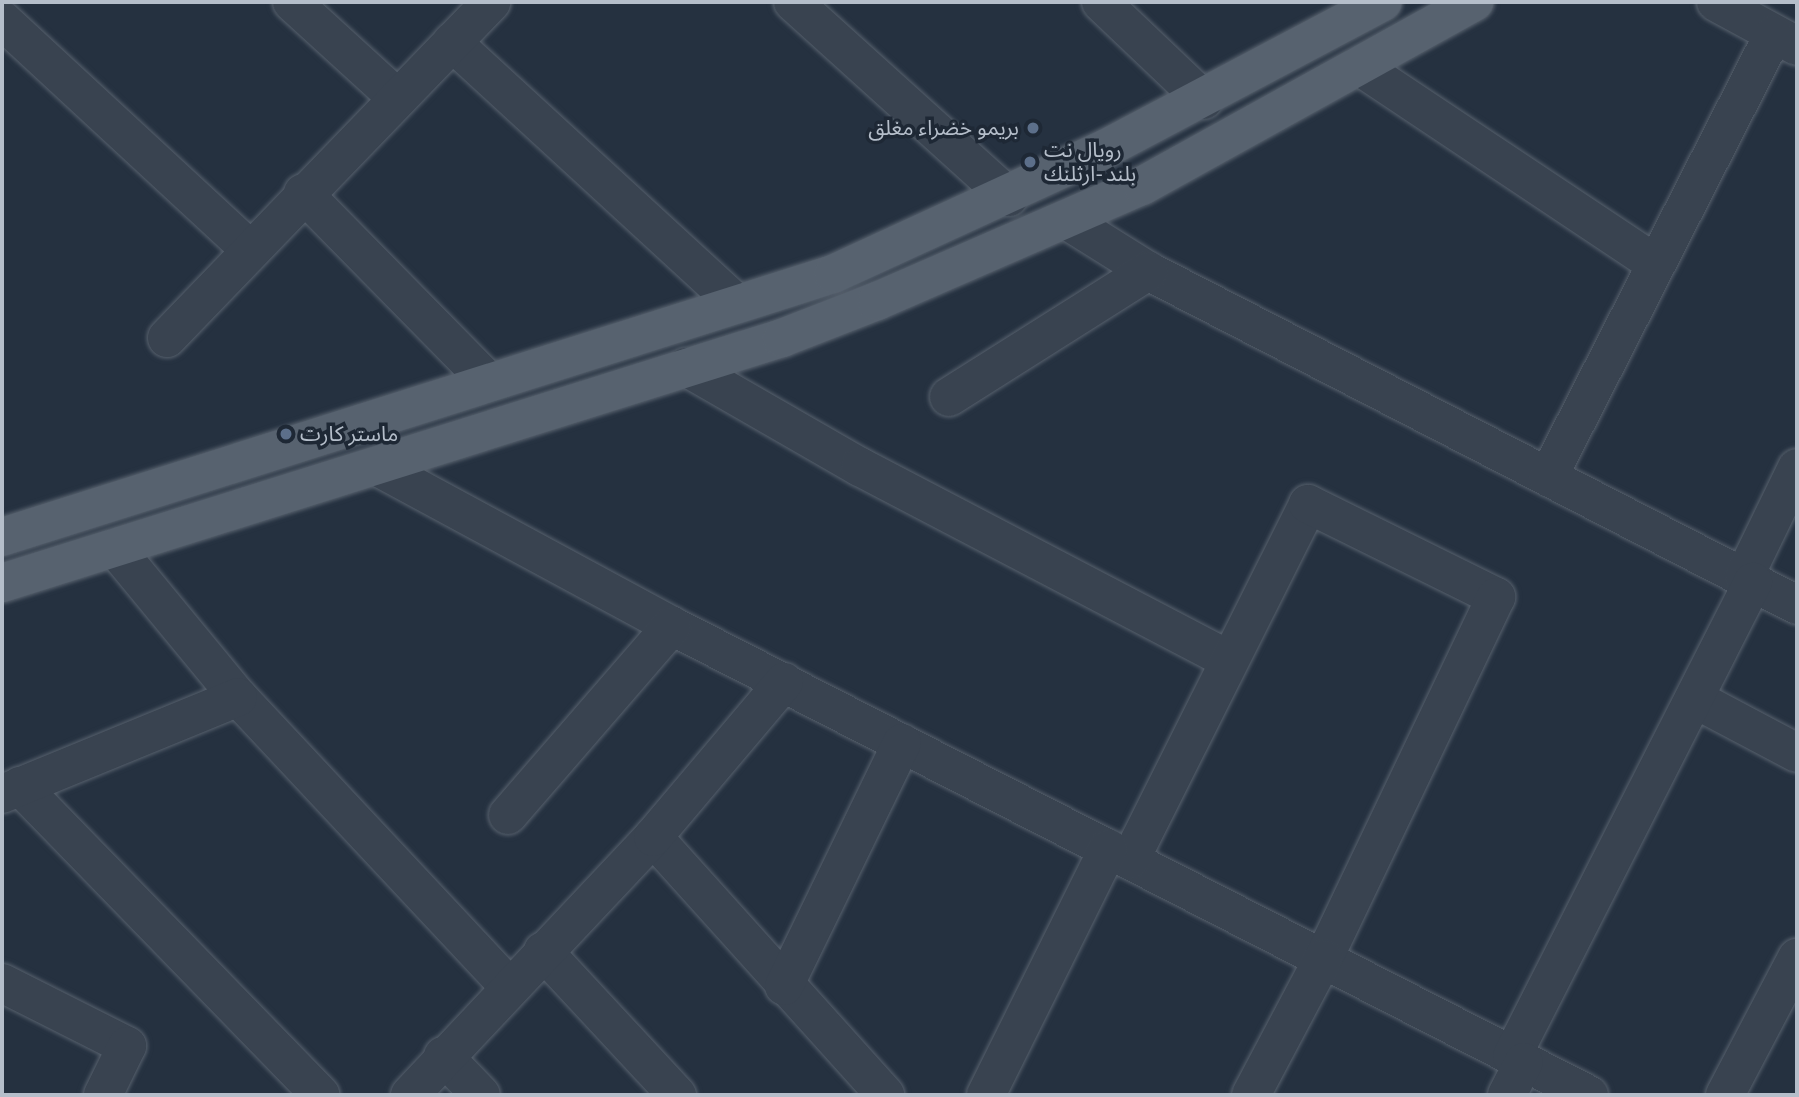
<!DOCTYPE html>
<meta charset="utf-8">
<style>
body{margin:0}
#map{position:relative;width:1799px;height:1097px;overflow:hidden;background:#253140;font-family:"Public Sans","Noto Sans Arabic",sans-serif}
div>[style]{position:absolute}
.roads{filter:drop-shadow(0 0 2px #57616d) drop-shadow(0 0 2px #57616d)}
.minor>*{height:38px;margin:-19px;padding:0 19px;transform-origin:19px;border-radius:19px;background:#394350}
.major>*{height:38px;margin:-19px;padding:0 19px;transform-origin:19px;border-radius:19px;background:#57626f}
.dots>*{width:19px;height:19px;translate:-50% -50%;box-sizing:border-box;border:4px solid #1e2835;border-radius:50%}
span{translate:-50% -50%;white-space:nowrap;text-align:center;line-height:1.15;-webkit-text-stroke:7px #1e2835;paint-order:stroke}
.poi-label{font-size:21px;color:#b5beca}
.right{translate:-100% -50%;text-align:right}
.left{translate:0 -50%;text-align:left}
.frame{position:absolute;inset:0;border:4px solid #b5beca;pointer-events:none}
</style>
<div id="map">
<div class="roads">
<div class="minor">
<i style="left:292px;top:2px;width:142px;rotate:42.4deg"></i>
<i style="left:793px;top:2px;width:291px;rotate:42.1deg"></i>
<i style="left:1101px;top:2px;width:142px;rotate:43.6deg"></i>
<i style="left:1716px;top:2px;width:92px;rotate:28.5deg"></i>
<i style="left:2px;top:20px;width:338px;rotate:42.8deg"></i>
<i style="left:452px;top:42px;width:384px;rotate:42.6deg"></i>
<i style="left:1359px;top:66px;width:357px;rotate:33.7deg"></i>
<i style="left:303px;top:193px;width:264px;rotate:45.5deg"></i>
<i style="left:1068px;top:221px;width:94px;rotate:32deg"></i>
<i style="left:1148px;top:271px;width:730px;rotate:27.23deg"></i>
<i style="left:167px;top:338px;width:467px;rotate:-46deg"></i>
<i style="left:686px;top:367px;width:201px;rotate:29.9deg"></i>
<i style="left:860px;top:467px;width:415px;rotate:27.6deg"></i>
<i style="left:949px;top:397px;width:236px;rotate:-32.3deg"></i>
<i style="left:378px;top:467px;width:334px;rotate:28.4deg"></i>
<i style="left:672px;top:626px;width:1030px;rotate:27.09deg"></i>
<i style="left:1548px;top:477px;width:497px;rotate:-63deg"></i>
<i style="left:115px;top:548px;width:193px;rotate:50.5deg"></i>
<i style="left:238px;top:697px;width:397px;rotate:46.9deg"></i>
<i style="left:1744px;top:577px;width:121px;rotate:-64.1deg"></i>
<i style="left:1695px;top:699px;width:115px;rotate:27.9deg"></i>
<i style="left:20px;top:786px;width:431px;rotate:45.8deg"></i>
<i style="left:2px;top:794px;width:255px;rotate:-22.3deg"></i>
<i style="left:508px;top:815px;width:250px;rotate:-49.1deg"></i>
<i style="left:653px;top:837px;width:347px;rotate:48deg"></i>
<i style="left:1130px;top:860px;width:398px;rotate:-63.4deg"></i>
<i style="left:1308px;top:504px;width:210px;rotate:26.3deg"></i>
<i style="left:1496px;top:597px;width:401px;rotate:115.5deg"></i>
<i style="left:1323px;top:959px;width:154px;rotate:117.9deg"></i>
<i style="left:543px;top:951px;width:197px;rotate:47.1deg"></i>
<i style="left:2px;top:983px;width:140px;rotate:26.7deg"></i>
<i style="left:127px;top:1046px;width:55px;rotate:116.1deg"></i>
<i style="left:784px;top:986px;width:270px;rotate:-64.1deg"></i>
<i style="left:443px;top:1056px;width:54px;rotate:45.7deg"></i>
<i style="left:1512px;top:1056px;width:532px;rotate:-63.05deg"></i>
<i style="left:410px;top:1095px;width:354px;rotate:-46.7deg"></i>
<i style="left:653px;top:837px;width:203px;rotate:-49.8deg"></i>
<i style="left:986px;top:1095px;width:275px;rotate:-63.6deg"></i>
<i style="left:1507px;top:1095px;width:37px;rotate:-63deg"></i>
<i style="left:1725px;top:1095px;width:155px;rotate:-62.3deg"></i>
</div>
<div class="major">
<i style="left:2px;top:537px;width:872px;rotate:-17.56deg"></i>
<i style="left:833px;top:274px;width:299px;rotate:-24.7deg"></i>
<i style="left:1105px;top:149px;width:314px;rotate:-27.9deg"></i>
<i style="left:2px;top:583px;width:818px;rotate:-17.44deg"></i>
<i style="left:782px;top:338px;width:102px;rotate:-21.3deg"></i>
<i style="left:877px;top:301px;width:289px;rotate:-23.5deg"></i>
<i style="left:1142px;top:186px;width:380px;rotate:-29deg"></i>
</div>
</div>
<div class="dots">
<i style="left:1033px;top:128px;background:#5c6f8a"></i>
<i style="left:1030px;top:162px;background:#5c6f8a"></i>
<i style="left:286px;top:434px;background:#5c6f8a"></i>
</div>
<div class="poi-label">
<span class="right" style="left:1019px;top:128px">بريمو خضراء مغلق</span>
<span class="left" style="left:1044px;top:162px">رويال نت<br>بلند -ارثلنك</span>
<span class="left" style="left:300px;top:434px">ماستر كارت</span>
</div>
<div class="frame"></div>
</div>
